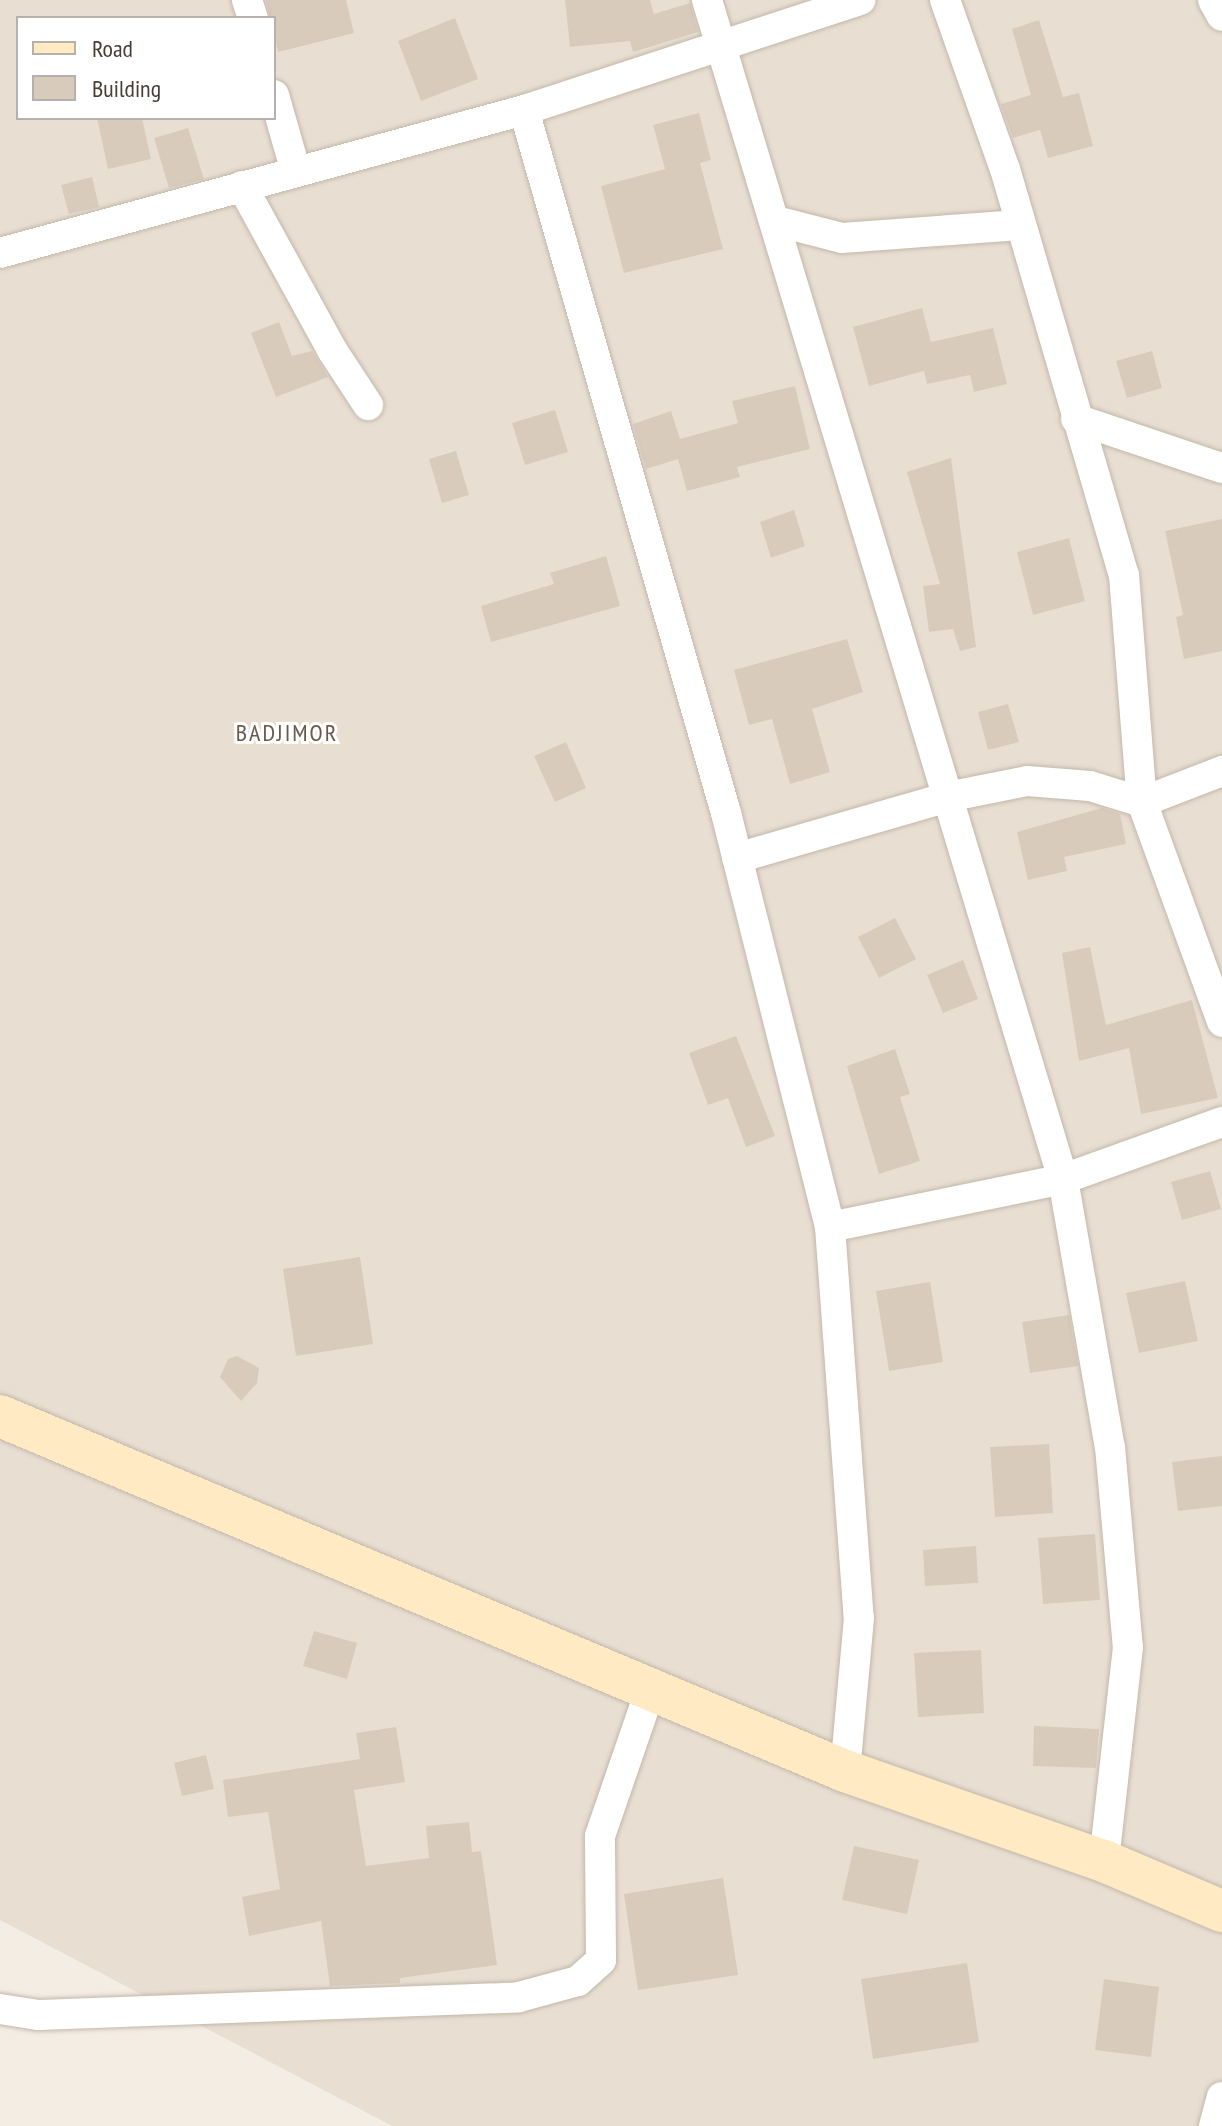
<!DOCTYPE html>
<style>
body{margin:0}
#map{position:relative;width:1222px;height:2126px;overflow:hidden;background:#f4ede4;font-family:"PT Sans Narrow",sans-serif}
div>[style]{position:absolute}
.residential>*{inset:0;background:#e8dfd2}
.building>*{inset:0;background:#d9cbbc}
.roads{filter:drop-shadow(0 0 2px #c3b7a9) drop-shadow(0 0 2px #c3b7a9)}
.street>*{height:30px;margin:-15px;padding:0 15px;transform-origin:15px;border-radius:15px;background:#fff}
.secondary>*{height:42px;margin:-21px;padding:0 21px;transform-origin:21px;border-radius:21px;background:#ffeac3}
span{translate:-50% -50%;white-space:nowrap;text-align:center;line-height:1.15;-webkit-text-stroke:6px #fff;paint-order:stroke}
.quarter-label{font-size:24px;color:#6a5a4a;letter-spacing:2px}
.legend{position:absolute;left:16px;top:16px;width:260px;height:104px;box-sizing:border-box;background:#fff;border:2px solid #b5b1ae;margin:0;padding:10px 14px;list-style:none;font-size:24px;color:#473d34}
.legend li{display:flex;align-items:center;gap:16px;height:40px}
.legend b{width:40px;border:2px solid #b5b1ae}
</style>
<div id="map">
<div class="residential">
<i style="clip-path:polygon(evenodd,0 0,1222px 0,1222px 2126px,392px 2126px,0 1920px,0 0,18px 18px,274px 18px,274px 118px,18px 118px,18px 18px)"></i>
</div>
<div class="building">
<i style="clip-path:polygon(266px 0,346px 0,354px 33px,278px 52px)"></i>
<i style="clip-path:polygon(565px 0,650px 0,654px 14px,690px 3px,698px 32px,633px 52px,630px 41px,570px 47px)"></i>
<i style="clip-path:polygon(455px 18px,478px 79px,421px 101px,398px 41px)"></i>
<i style="clip-path:polygon(1039px 20px,1063px 97px,1079px 93px,1093px 146px,1048px 158px,1040px 130px,1013px 138px,1001px 104px,1031px 95px,1012px 29px)"></i>
<i style="clip-path:polygon(699px 113px,711px 160px,700px 163px,723px 249px,624px 273px,601px 186px,665px 169px,653px 125px)"></i>
<i style="clip-path:polygon(97px 118px,142px 118px,151px 159px,108px 169px)"></i>
<i style="clip-path:polygon(188px 128px,204px 179px,169px 188px,154px 138px)"></i>
<i style="clip-path:polygon(92px 177px,99px 207px,69px 214px,61px 185px)"></i>
<i style="clip-path:polygon(922px 308px,931px 342px,993px 328px,1007px 384px,974px 392px,970px 375px,927px 384px,924px 371px,869px 386px,853px 327px)"></i>
<i style="clip-path:polygon(279px 322px,292px 356px,312px 351px,328px 377px,276px 397px,251px 333px)"></i>
<i style="clip-path:polygon(1152px 351px,1162px 388px,1127px 398px,1116px 361px)"></i>
<i style="clip-path:polygon(795px 386px,810px 449px,737px 467px,740px 477px,687px 491px,678px 459px,646px 469px,633px 424px,671px 411px,680px 439px,738px 423px,732px 401px)"></i>
<i style="clip-path:polygon(555px 410px,568px 452px,525px 465px,512px 423px)"></i>
<i style="clip-path:polygon(456px 451px,469px 495px,442px 503px,429px 459px)"></i>
<i style="clip-path:polygon(951px 458px,976px 647px,960px 651px,953px 629px,929px 632px,923px 586px,940px 584px,907px 472px)"></i>
<i style="clip-path:polygon(794px 510px,805px 546px,771px 558px,760px 522px)"></i>
<i style="clip-path:polygon(1222px 519px,1222px 651px,1184px 659px,1176px 617px,1183px 615px,1165px 531px)"></i>
<i style="clip-path:polygon(1069px 538px,1085px 601px,1033px 615px,1017px 552px)"></i>
<i style="clip-path:polygon(606px 556px,620px 606px,491px 642px,481px 606px,554px 584px,550px 573px)"></i>
<i style="clip-path:polygon(847px 639px,863px 692px,812px 709px,830px 772px,790px 784px,772px 719px,749px 725px,734px 670px)"></i>
<i style="clip-path:polygon(1008px 704px,1019px 742px,988px 750px,978px 712px)"></i>
<i style="clip-path:polygon(566px 742px,586px 788px,555px 802px,534px 756px)"></i>
<i style="clip-path:polygon(1102px 808px,1120px 814px,1126px 844px,1064px 857px,1067px 871px,1028px 880px,1017px 832px)"></i>
<i style="clip-path:polygon(895px 918px,916px 959px,879px 978px,858px 937px)"></i>
<i style="clip-path:polygon(1090px 947px,1106px 1025px,1192px 1000px,1218px 1098px,1141px 1114px,1129px 1048px,1079px 1061px,1062px 953px)"></i>
<i style="clip-path:polygon(963px 960px,978px 999px,943px 1013px,927px 975px)"></i>
<i style="clip-path:polygon(736px 1036px,775px 1136px,746px 1147px,728px 1098px,708px 1105px,689px 1053px)"></i>
<i style="clip-path:polygon(895px 1049px,910px 1094px,900px 1097px,920px 1161px,879px 1174px,847px 1066px)"></i>
<i style="clip-path:polygon(1210px 1171px,1221px 1209px,1182px 1220px,1171px 1182px)"></i>
<i style="clip-path:polygon(360px 1257px,373px 1344px,296px 1356px,283px 1269px)"></i>
<i style="clip-path:polygon(1185px 1281px,1198px 1341px,1139px 1353px,1126px 1293px)"></i>
<i style="clip-path:polygon(930px 1282px,943px 1362px,889px 1371px,876px 1291px)"></i>
<i style="clip-path:polygon(1069px 1315px,1078px 1366px,1030px 1373px,1022px 1322px)"></i>
<i style="clip-path:polygon(237px 1356px,259px 1368px,257px 1383px,241px 1401px,220px 1377px,228px 1359px)"></i>
<i style="clip-path:polygon(1049px 1444px,1053px 1513px,995px 1517px,990px 1447px)"></i>
<i style="clip-path:polygon(1222px 1456px,1222px 1506px,1178px 1511px,1172px 1462px)"></i>
<i style="clip-path:polygon(1095px 1534px,1100px 1600px,1043px 1604px,1038px 1538px)"></i>
<i style="clip-path:polygon(976px 1546px,978px 1583px,925px 1586px,923px 1550px)"></i>
<i style="clip-path:polygon(314px 1631px,357px 1643px,347px 1679px,303px 1666px)"></i>
<i style="clip-path:polygon(981px 1650px,984px 1713px,918px 1717px,914px 1653px)"></i>
<i style="clip-path:polygon(1034px 1726px,1099px 1729px,1096px 1768px,1033px 1766px)"></i>
<i style="clip-path:polygon(396px 1727px,405px 1782px,354px 1790px,366px 1866px,429px 1858px,426px 1826px,469px 1822px,472px 1852px,481px 1851px,497px 1965px,400px 1978px,400px 1983px,330px 1986px,321px 1921px,249px 1936px,242px 1897px,280px 1889px,268px 1812px,228px 1817px,223px 1780px,360px 1759px,356px 1733px)"></i>
<i style="clip-path:polygon(206px 1755px,214px 1789px,182px 1796px,174px 1763px)"></i>
<i style="clip-path:polygon(854px 1846px,919px 1860px,907px 1914px,842px 1900px)"></i>
<i style="clip-path:polygon(723px 1878px,738px 1975px,638px 1990px,624px 1894px)"></i>
<i style="clip-path:polygon(967px 1963px,979px 2042px,873px 2059px,861px 1979px)"></i>
<i style="clip-path:polygon(1104px 1979px,1159px 1987px,1151px 2057px,1095px 2050px)"></i>
</div>
<div class="roads">
<div class="street">
<i style="left:247px;top:0;width:19px;rotate:72deg"></i>
<i style="left:707px;top:0;width:1232px;rotate:73.2deg"></i>
<i style="left:1063px;top:1179px;width:272px;rotate:80.1deg"></i>
<i style="left:1110px;top:1447px;width:201px;rotate:84.9deg"></i>
<i style="left:1128px;top:1647px;width:215px;rotate:96.4deg"></i>
<i style="left:945px;top:0;width:179px;rotate:70.5deg"></i>
<i style="left:1005px;top:169px;width:423px;rotate:73.7deg"></i>
<i style="left:1124px;top:575px;width:228px;rotate:85.5deg"></i>
<i style="left:1142px;top:802px;width:234px;rotate:70deg"></i>
<i style="left:1213px;top:0;width:18px;rotate:61deg"></i>
<i style="left:274px;top:95px;width:80px;rotate:74.1deg"></i>
<i style="left:524px;top:110px;width:731px;rotate:73.97deg"></i>
<i style="left:726px;top:813px;width:427px;rotate:75.9deg"></i>
<i style="left:830px;top:1227px;width:392px;rotate:85.8deg"></i>
<i style="left:859px;top:1618px;width:154px;rotate:95.2deg"></i>
<i style="left:242px;top:186px;width:187px;rotate:61.2deg"></i>
<i style="left:332px;top:350px;width:66px;rotate:56.8deg"></i>
<i style="left:776px;top:221px;width:68px;rotate:14.4deg"></i>
<i style="left:842px;top:238px;width:178px;rotate:-4.2deg"></i>
<i style="left:0;top:253px;width:543px;rotate:-15.26deg"></i>
<i style="left:524px;top:110px;width:354px;rotate:-18.1deg"></i>
<i style="left:1076px;top:419px;width:154px;rotate:18.6deg"></i>
<i style="left:737px;top:858px;width:224px;rotate:-16.1deg"></i>
<i style="left:952px;top:796px;width:76px;rotate:-11.3deg"></i>
<i style="left:1027px;top:781px;width:63px;rotate:4.5deg"></i>
<i style="left:1090px;top:786px;width:54px;rotate:17.1deg"></i>
<i style="left:1142px;top:802px;width:86px;rotate:-21.2deg"></i>
<i style="left:830px;top:1227px;width:238px;rotate:-11.6deg"></i>
<i style="left:1063px;top:1179px;width:169px;rotate:-19.7deg"></i>
<i style="left:0;top:2009px;width:39px;rotate:9deg"></i>
<i style="left:39px;top:2015px;width:480px;rotate:-2.1deg"></i>
<i style="left:519px;top:1997px;width:61px;rotate:-15.2deg"></i>
<i style="left:578px;top:1981px;width:31px;rotate:-42deg"></i>
<i style="left:601px;top:1960px;width:124px;rotate:-90.5deg"></i>
<i style="left:600px;top:1836px;width:157px;rotate:-71deg"></i>
<i style="left:1214px;top:2126px;width:30px;rotate:-75deg"></i>
</div>
<div class="secondary">
<i style="left:0;top:1416px;width:917px;rotate:22.79deg"></i>
<i style="left:845px;top:1771px;width:274px;rotate:19.2deg"></i>
<i style="left:1104px;top:1861px;width:128px;rotate:23deg"></i>
</div>
</div>
<div class="quarter-label">
<span style="left:287px;top:733px">BADJIMOR</span>
</div>
<ul class="legend">
<li><b style="height:10px;background:#ffeac3"></b>Road</li>
<li><b style="height:22px;background:#d9cbbc"></b>Building</li>
</ul>
</div>
